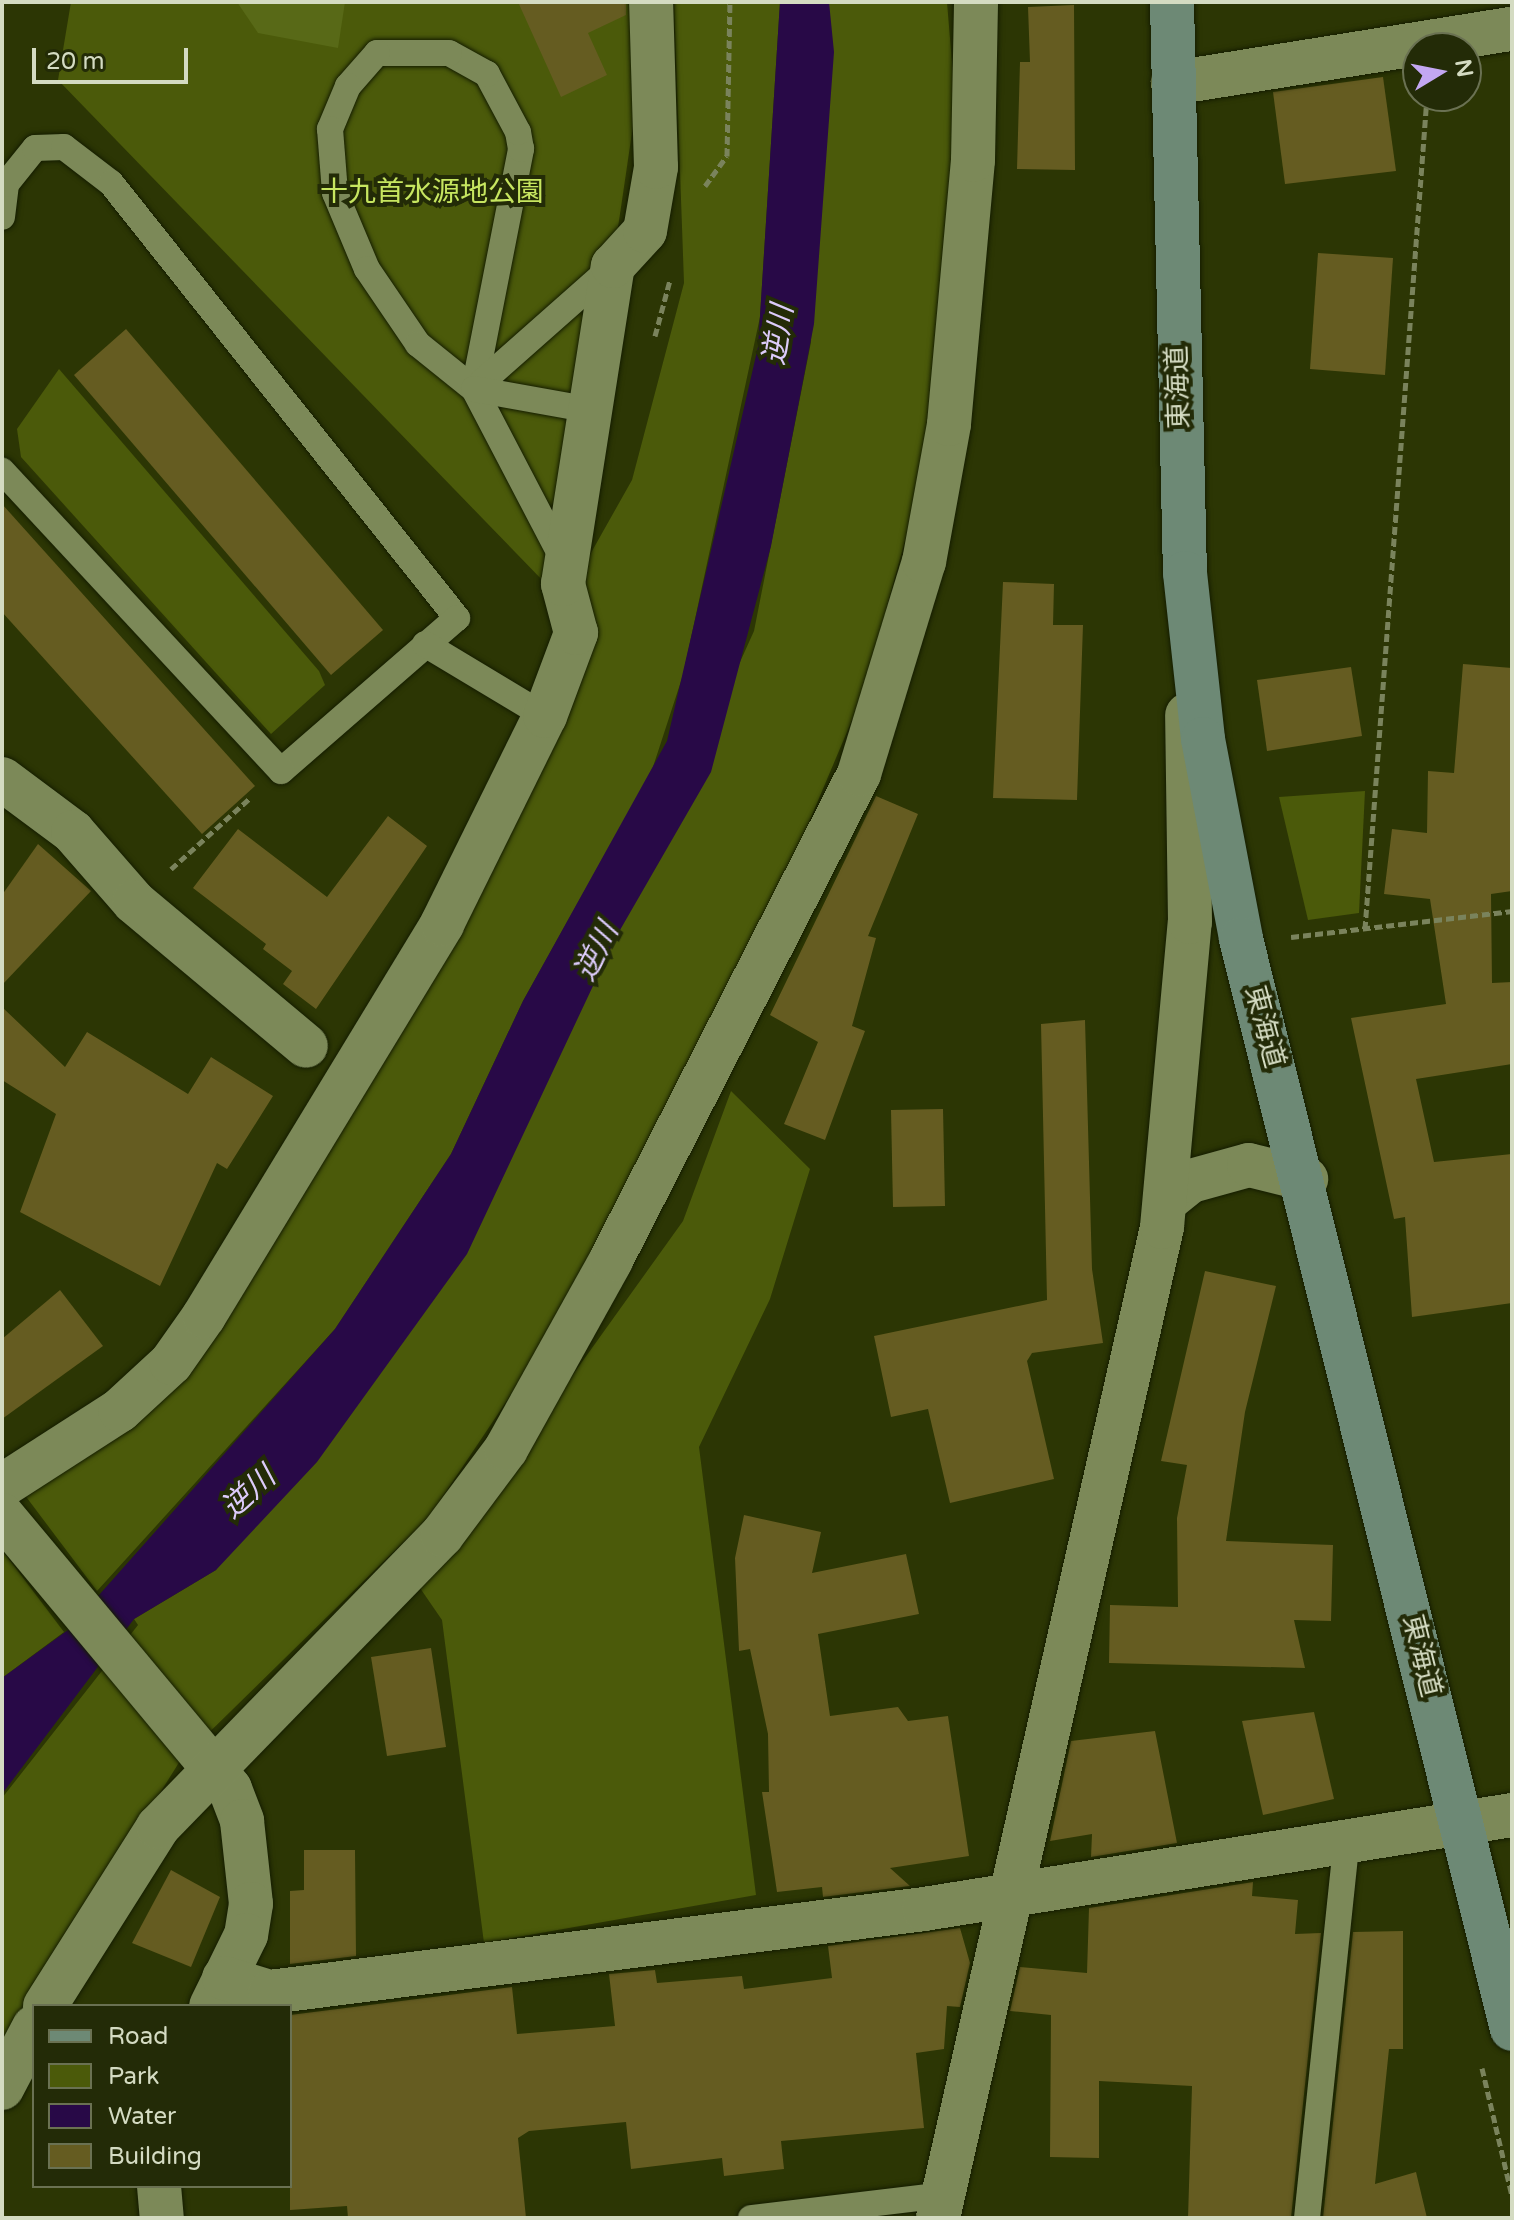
<!DOCTYPE html>
<meta charset="utf-8">
<style>
body{margin:0}
#map{position:relative;width:1514px;height:2220px;overflow:hidden;background:#2c3604;font-family:"Varela Round","Noto Sans JP",sans-serif}
div>[style]{position:absolute}
.green>*{inset:0;background:#4b5a0a}
.forest>*{inset:0;background:#586917}
.water>*{inset:0;background:#280947}
.building>*{inset:0;background:#655c21}
.path>*{height:5px;margin-top:-2.5px;transform-origin:0;background:repeating-linear-gradient(90deg,#7a835c 0 8px,transparent 0 12px)}
.roads{filter:drop-shadow(0 0 2px #151d00) drop-shadow(0 0 2px #151d00)}
.service>*{height:26px;margin:-13px;padding:0 13px;transform-origin:13px;border-radius:13px;background:#7c8958}
.minor>*{height:44px;margin:-22px;padding:0 22px;transform-origin:22px;border-radius:22px;background:#7c8958}
.secondary>*{height:44px;margin:-22px;padding:0 22px;transform-origin:22px;border-radius:22px;background:#6d8975}
span{translate:-50% -50%;white-space:nowrap;text-align:center;line-height:1.15;-webkit-text-stroke:8px #232b07;paint-order:stroke}
.park-label{font-size:28px;color:#c7e660}
.street-label{font-size:28px;color:#d4dbc2}
.water-label{font-size:30px;color:#dccbfa;font-style:italic}
.frame{position:absolute;inset:0;border:4px solid #d4dbc2;pointer-events:none}
.legend{position:absolute;left:32px;top:2004px;width:260px;height:184px;box-sizing:border-box;background:#232b07;border:2px solid #6a7152;margin:0;padding:10px 14px;list-style:none;font-size:24px;color:#d4dbc2}
.legend li{display:flex;align-items:center;gap:16px;height:40px}
.legend b{width:40px;border:2px solid #6a7152}
.north{position:absolute;left:1402px;top:32px;width:80px;height:80px;box-sizing:border-box;background:#232b07;border:2px solid #6a7152;border-radius:50%;rotate:80deg;font-size:22px;font-weight:700;line-height:32px;text-align:center;color:#d4dbc2}
.north::after{content:'';display:block;margin:auto;width:28px;height:36px;background:#c3a7f2;clip-path:polygon(50% 0,100% 100%,50% 72%,0 100%)}
.scale{position:absolute;left:32px;top:48px;width:156px;height:36px;box-sizing:border-box;border:4px solid #d4dbc2;border-top:0;padding-left:10px;font-size:24px;line-height:28px;white-space:nowrap;color:#d4dbc2;-webkit-text-stroke:6px #232b07;paint-order:stroke}
</style>
<div id="map">
<div class="green">
<i style="clip-path:polygon(71px 2px,643px 2px,646px 38px,591px 410px,546px 584px,58px 80px)"></i>
<i style="clip-path:polygon(674px 2px,780px 2px,760px 317px,683px 675px,652px 770px,523px 1001px,451px 1154px,335px 1329px,97px 1591px,24px 1494px,141px 1417px,465px 891px,583px 567px,632px 480px,684px 283px)"></i>
<i style="clip-path:polygon(819px 2px,947px 2px,961px 171px,938px 420px,863px 694px,739px 988px,587px 1281px,429px 1517px,180px 1761px,2px 2045px,2px 1798px,138px 1625px,134px 1619px,216px 1570px,616px 937px,754px 631px,811px 342px)"></i>
<i style="clip-path:polygon(59px 369px,319px 671px,325px 685px,271px 734px,21px 457px,17px 429px)"></i>
<i style="clip-path:polygon(1365px 791px,1359px 913px,1308px 920px,1279px 797px)"></i>
<i style="clip-path:polygon(731px 1091px,810px 1169px,770px 1299px,699px 1447px,756px 1895px,484px 1943px,442px 1620px,420px 1588px,683px 1221px)"></i>
<i style="clip-path:polygon(2px 1550px,64px 1632px,2px 1678px)"></i>
</div>
<div class="forest">
<i style="clip-path:polygon(237px 2px,345px 2px,338px 48px,258px 33px)"></i>
</div>
<div class="water">
<i style="clip-path:polygon(780px 2px,829px 2px,834px 52px,814px 324px,771px 546px,711px 772px,616px 937px,467px 1254px,317px 1462px,216px 1570px,134px 1619px,2px 1794px,2px 1678px,68px 1630px,335px 1329px,451px 1154px,523px 1001px,667px 741px,758px 347px)"></i>
</div>
<div class="building">
<i style="clip-path:polygon(518px 2px,626px 2px,626px 15px,588px 33px,607px 75px,561px 97px)"></i>
<i style="clip-path:polygon(1074px 5px,1075px 170px,1017px 169px,1020px 62px,1030px 62px,1028px 7px)"></i>
<i style="clip-path:polygon(1383px 77px,1396px 171px,1285px 184px,1273px 92px)"></i>
<i style="clip-path:polygon(1318px 253px,1393px 258px,1385px 375px,1310px 369px)"></i>
<i style="clip-path:polygon(126px 329px,383px 630px,331px 675px,74px 375px)"></i>
<i style="clip-path:polygon(2px 504px,255px 786px,202px 834px,2px 612px)"></i>
<i style="clip-path:polygon(1003px 582px,1054px 584px,1053px 625px,1083px 625px,1077px 800px,993px 798px)"></i>
<i style="clip-path:polygon(1463px 664px,1512px 668px,1512px 891px,1491px 894px,1492px 983px,1512px 982px,1512px 1064px,1416px 1079px,1434px 1162px,1512px 1154px,1512px 1303px,1412px 1317px,1405px 1217px,1394px 1219px,1351px 1018px,1446px 1004px,1430px 899px,1384px 894px,1392px 829px,1427px 833px,1428px 771px,1454px 773px)"></i>
<i style="clip-path:polygon(1351px 667px,1362px 736px,1267px 751px,1257px 680px)"></i>
<i style="clip-path:polygon(876px 796px,918px 814px,868px 936px,876px 938px,852px 1026px,865px 1031px,825px 1140px,784px 1124px,818px 1042px,770px 1015px)"></i>
<i style="clip-path:polygon(388px 816px,427px 846px,316px 1009px,283px 984px,292px 971px,263px 949px,266px 944px,193px 888px,238px 829px,327px 897px)"></i>
<i style="clip-path:polygon(38px 844px,91px 891px,2px 985px,2px 895px)"></i>
<i style="clip-path:polygon(2px 1007px,65px 1067px,87px 1032px,188px 1094px,211px 1057px,273px 1096px,227px 1169px,217px 1163px,160px 1286px,20px 1212px,56px 1114px,2px 1080px)"></i>
<i style="clip-path:polygon(1085px 1020px,1092px 1269px,1103px 1343px,1032px 1353px,1027px 1361px,1054px 1479px,950px 1503px,928px 1409px,891px 1417px,874px 1336px,1047px 1300px,1041px 1024px)"></i>
<i style="clip-path:polygon(943px 1109px,945px 1206px,893px 1207px,891px 1110px)"></i>
<i style="clip-path:polygon(1205px 1271px,1276px 1286px,1245px 1412px,1226px 1541px,1333px 1545px,1331px 1621px,1294px 1620px,1305px 1668px,1109px 1663px,1110px 1605px,1178px 1607px,1177px 1518px,1187px 1465px,1161px 1461px)"></i>
<i style="clip-path:polygon(60px 1290px,103px 1346px,2px 1419px,2px 1339px)"></i>
<i style="clip-path:polygon(744px 1515px,821px 1532px,812px 1573px,906px 1554px,919px 1614px,818px 1634px,830px 1716px,898px 1707px,908px 1721px,948px 1716px,969px 1856px,890px 1868px,910px 1886px,823px 1897px,822px 1887px,777px 1892px,762px 1792px,769px 1792px,768px 1734px,750px 1649px,739px 1651px,735px 1558px)"></i>
<i style="clip-path:polygon(431px 1648px,446px 1747px,387px 1756px,371px 1657px)"></i>
<i style="clip-path:polygon(1314px 1712px,1334px 1799px,1263px 1815px,1242px 1721px)"></i>
<i style="clip-path:polygon(1155px 1731px,1177px 1843px,1091px 1857px,1092px 1834px,1050px 1841px,1071px 1741px)"></i>
<i style="clip-path:polygon(304px 1850px,355px 1850px,356px 1956px,290px 1964px,290px 1891px,304px 1890px)"></i>
<i style="clip-path:polygon(171px 1870px,220px 1897px,191px 1967px,132px 1943px)"></i>
<i style="clip-path:polygon(1253px 1882px,1252px 1896px,1298px 1900px,1295px 1934px,1321px 1933px,1291px 2218px,1188px 2218px,1192px 2086px,1099px 2081px,1099px 2158px,1050px 2157px,1051px 2015px,1010px 2011px,1020px 1967px,1087px 1973px,1089px 1908px)"></i>
<i style="clip-path:polygon(960px 1928px,970px 1963px,960px 2007px,947px 2006px,944px 2049px,916px 2053px,924px 2128px,781px 2141px,784px 2169px,724px 2176px,722px 2158px,631px 2169px,626px 2122px,529px 2131px,518px 2138px,526px 2218px,348px 2218px,347px 2206px,290px 2210px,290px 2015px,512px 1987px,517px 2034px,615px 2026px,609px 1974px,655px 1970px,657px 1983px,742px 1976px,744px 1989px,832px 1978px,828px 1946px)"></i>
<i style="clip-path:polygon(1403px 1931px,1403px 2049px,1389px 2049px,1375px 2184px,1416px 2172px,1427px 2218px,1323px 2218px,1353px 1932px)"></i>
</div>
<div class="path">
<i style="left:705px;top:186px;width:37px;rotate:-54deg"></i>
<i style="left:727px;top:156px;width:154px;rotate:-88.9deg"></i>
<i style="left:655px;top:336px;width:58px;rotate:-75deg"></i>
<i style="left:171px;top:869px;width:106px;rotate:-41.9deg"></i>
<i style="left:1365px;top:929px;width:835px;rotate:-85.74deg"></i>
<i style="left:1291px;top:937px;width:223px;rotate:-6.7deg"></i>
<i style="left:1482px;top:2068px;width:131px;rotate:76.8deg"></i>
</div>
<div class="roads">
<div class="service">
<i style="left:2px;top:217px;width:33px;rotate:-83deg"></i>
<i style="left:6px;top:184px;width:46px;rotate:-51.1deg"></i>
<i style="left:35px;top:148px;width:29px;rotate:-2deg"></i>
<i style="left:64px;top:147px;width:59px;rotate:37.5deg"></i>
<i style="left:111px;top:183px;width:556px;rotate:51.5deg"></i>
<i style="left:457px;top:618px;width:233px;rotate:139deg"></i>
<i style="left:281px;top:771px;width:410px;rotate:-132.9deg"></i>
<i style="left:474px;top:389px;width:245px;rotate:-78.9deg"></i>
<i style="left:521px;top:149px;width:17px;rotate:-100deg"></i>
<i style="left:518px;top:132px;width:66px;rotate:-118.1deg"></i>
<i style="left:487px;top:74px;width:43px;rotate:-151.1deg"></i>
<i style="left:449px;top:53px;width:72px;rotate:180deg"></i>
<i style="left:377px;top:53px;width:44px;rotate:131.3deg"></i>
<i style="left:348px;top:86px;width:47px;rotate:112.7deg"></i>
<i style="left:330px;top:129px;width:64px;rotate:85.5deg"></i>
<i style="left:335px;top:193px;width:82px;rotate:67.2deg"></i>
<i style="left:367px;top:269px;width:91px;rotate:55.8deg"></i>
<i style="left:418px;top:344px;width:72px;rotate:38.8deg"></i>
<i style="left:474px;top:389px;width:196px;rotate:62.4deg"></i>
<i style="left:474px;top:389px;width:186px;rotate:-41.5deg"></i>
<i style="left:474px;top:389px;width:119px;rotate:10.2deg"></i>
<i style="left:425px;top:644px;width:140px;rotate:31deg"></i>
<i style="left:751px;top:2218px;width:193px;rotate:-6.8deg"></i>
<i style="left:1307px;top:2218px;width:383px;rotate:-84deg"></i>
</div>
<div class="minor">
<i style="left:1173px;top:83px;width:343px;rotate:-9.1deg"></i>
<i style="left:2px;top:779px;width:89px;rotate:36.7deg"></i>
<i style="left:73px;top:832px;width:93px;rotate:48.9deg"></i>
<i style="left:134px;top:902px;width:224px;rotate:39.9deg"></i>
<i style="left:1166px;top:1201px;width:32px;rotate:-39deg"></i>
<i style="left:1191px;top:1181px;width:60px;rotate:-15.4deg"></i>
<i style="left:1249px;top:1165px;width:59px;rotate:13.8deg"></i>
<i style="left:2px;top:1486px;width:140px;rotate:-32.8deg"></i>
<i style="left:120px;top:1410px;width:69px;rotate:-42.7deg"></i>
<i style="left:171px;top:1363px;width:57px;rotate:-54.9deg"></i>
<i style="left:204px;top:1316px;width:459px;rotate:-58.7deg"></i>
<i style="left:442px;top:924px;width:232px;rotate:-63.7deg"></i>
<i style="left:545px;top:716px;width:89px;rotate:-69.5deg"></i>
<i style="left:576px;top:633px;width:51px;rotate:-104.9deg"></i>
<i style="left:563px;top:584px;width:322px;rotate:-81.1deg"></i>
<i style="left:613px;top:266px;width:47px;rotate:-47.6deg"></i>
<i style="left:645px;top:231px;width:65px;rotate:-80.2deg"></i>
<i style="left:656px;top:167px;width:165px;rotate:-91.7deg"></i>
<i style="left:2px;top:1515px;width:356px;rotate:50.2deg"></i>
<i style="left:230px;top:1789px;width:34px;rotate:69deg"></i>
<i style="left:242px;top:1821px;width:83px;rotate:83.8deg"></i>
<i style="left:251px;top:1904px;width:31px;rotate:99deg"></i>
<i style="left:246px;top:1935px;width:79px;rotate:116.2deg"></i>
<i style="left:224px;top:1978px;width:48px;rotate:16.9deg"></i>
<i style="left:270px;top:1992px;width:659px;rotate:-7.23deg"></i>
<i style="left:924px;top:1909px;width:595px;rotate:-9.08deg"></i>
<i style="left:45px;top:2006px;width:212px;rotate:-57.7deg"></i>
<i style="left:158px;top:1827px;width:407px;rotate:-45.8deg"></i>
<i style="left:442px;top:1535px;width:107px;rotate:-53.3deg"></i>
<i style="left:506px;top:1449px;width:216px;rotate:-60.9deg"></i>
<i style="left:611px;top:1260px;width:546px;rotate:-62.97deg"></i>
<i style="left:859px;top:774px;width:222px;rotate:-73deg"></i>
<i style="left:924px;top:562px;width:140px;rotate:-79.7deg"></i>
<i style="left:949px;top:424px;width:265px;rotate:-84.8deg"></i>
<i style="left:973px;top:160px;width:158px;rotate:-88.9deg"></i>
<i style="left:2px;top:2088px;width:69px;rotate:-62.3deg"></i>
<i style="left:159px;top:2186px;width:32px;rotate:85deg"></i>
<i style="left:938px;top:2218px;width:1016px;rotate:-77.26deg"></i>
<i style="left:1162px;top:1227px;width:306px;rotate:-84.8deg"></i>
<i style="left:1190px;top:922px;width:207px;rotate:-90.8deg"></i>
</div>
<div class="secondary">
<i style="left:1172px;top:2px;width:571px;rotate:88.7deg"></i>
<i style="left:1185px;top:573px;width:167px;rotate:83.8deg"></i>
<i style="left:1203px;top:739px;width:204px;rotate:79.2deg"></i>
<i style="left:1241px;top:939px;width:1123px;rotate:76.04deg"></i>
</div>
</div>
<div class="park-label">
<span style="left:432px;top:192px">十九首水源地公園</span>
</div>
<div class="street-label">
<span style="left:1178px;top:387px;rotate:-92deg">東海道</span>
<span style="left:1265px;top:1027px;rotate:75deg">東海道</span>
<span style="left:1422px;top:1656px;rotate:76deg">東海道</span>
</div>
<div class="water-label">
<span style="left:779px;top:335px;rotate:-81deg">逆川</span>
<span style="left:597px;top:952px;rotate:-63deg">逆川</span>
<span style="left:249px;top:1493px;rotate:-42deg">逆川</span>
</div>
<div class="frame"></div>
<ul class="legend">
<li><b style="height:10px;background:#6d8975"></b>Road</li>
<li><b style="height:22px;background:#4b5a0a"></b>Park</li>
<li><b style="height:22px;background:#280947"></b>Water</li>
<li><b style="height:22px;background:#655c21"></b>Building</li>
</ul>
<div class="north">N</div>
<div class="scale">20 m</div>
</div>
